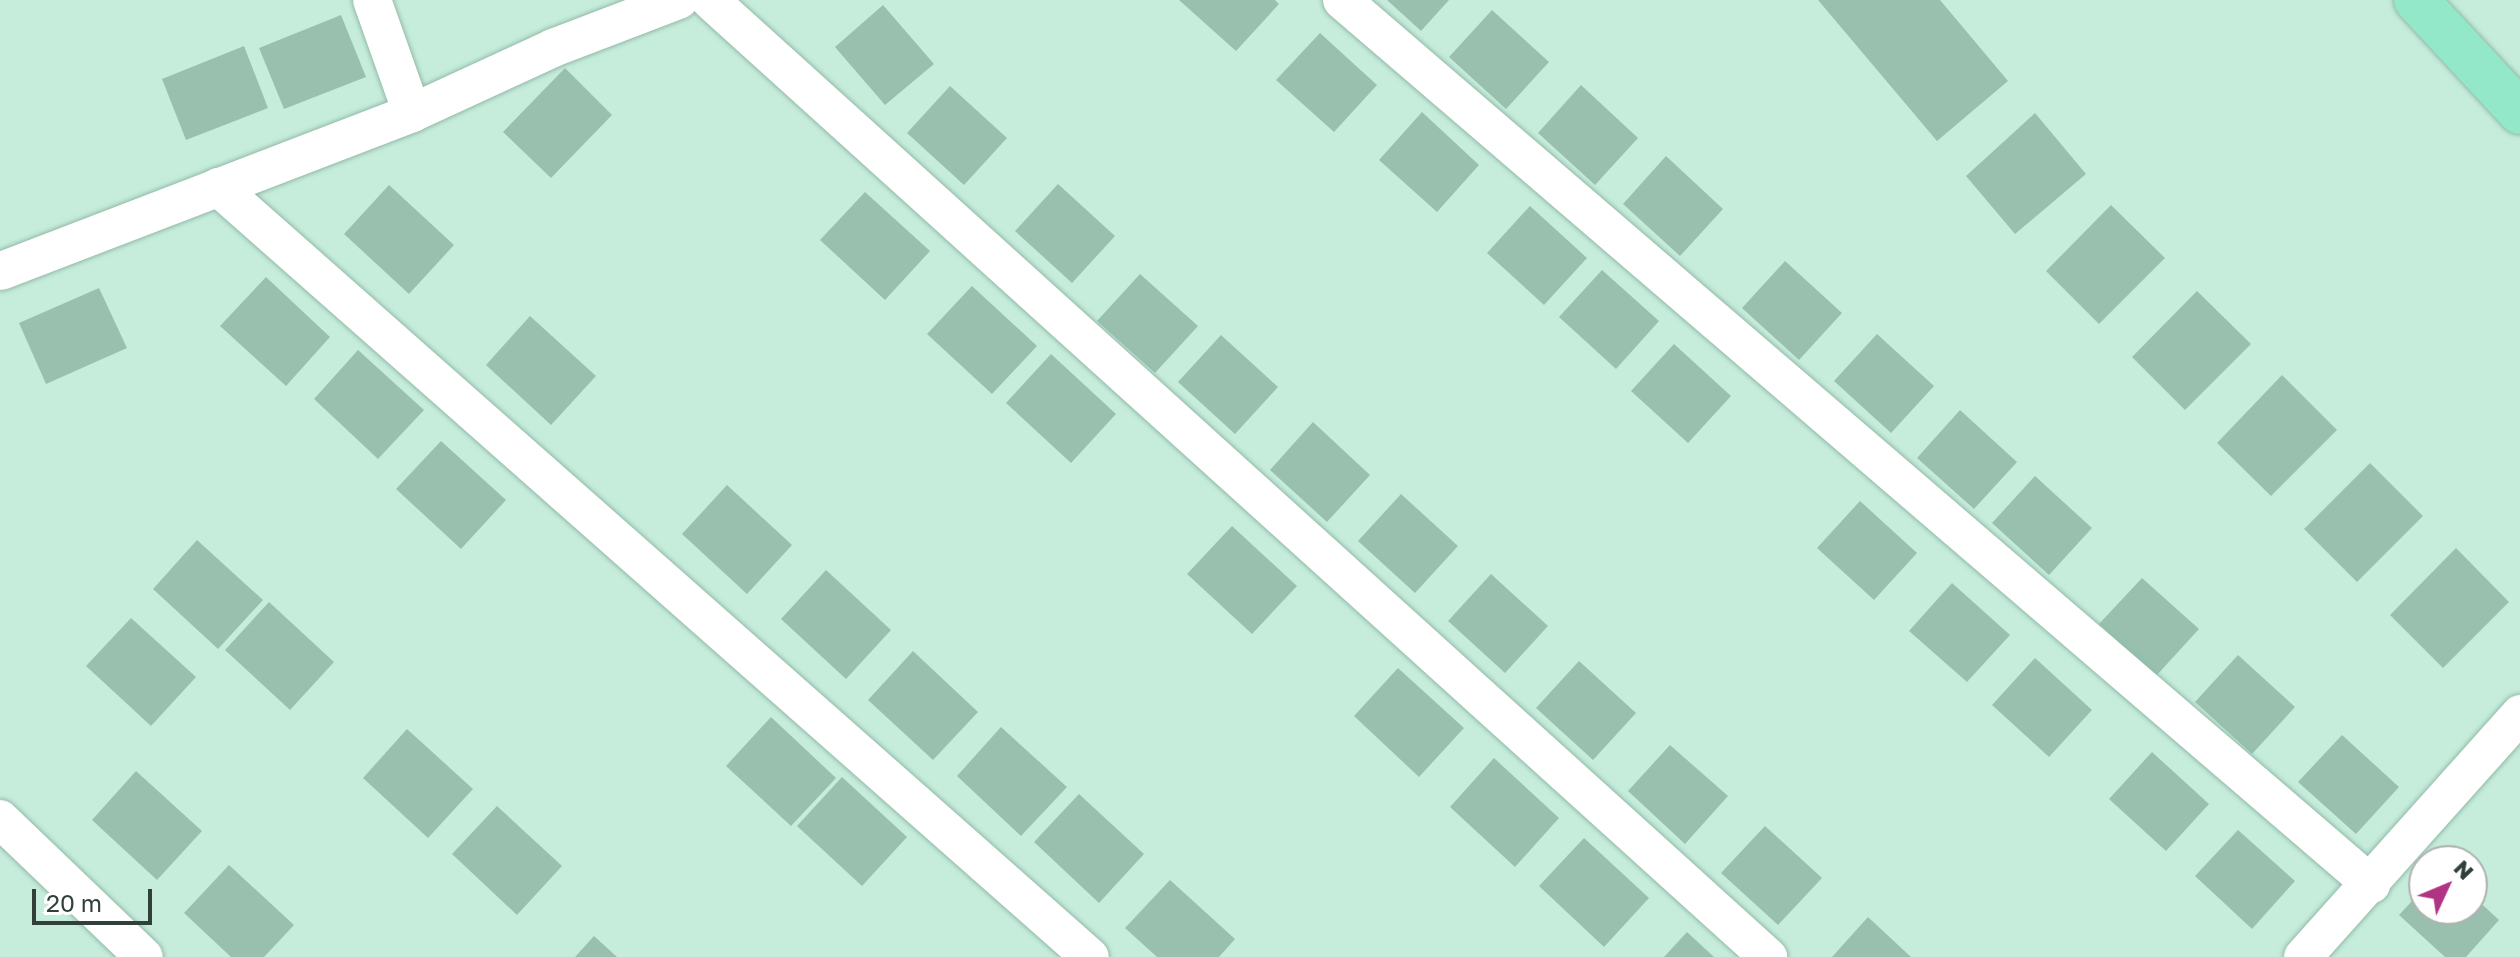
<!DOCTYPE html>
<style>
body{margin:0}
#map{position:relative;width:2520px;height:957px;overflow:hidden;background:#c6eddb;font-family:"Golos Text",sans-serif}
div>[style]{position:absolute}
.building>*{inset:0;background:#99c0ae}
.roads{filter:drop-shadow(0 0 2px #93b9a8) drop-shadow(0 0 2px #93b9a8)}
.street>*{height:38px;margin:-19px;padding:0 19px;transform-origin:19px;border-radius:19px;background:#fff}
.primary>*{height:44px;margin:-22px;padding:0 22px;transform-origin:22px;border-radius:22px;background:#93e8ca}
span{translate:-50% -50%;white-space:nowrap;text-align:center;line-height:1.15;-webkit-text-stroke:6px #fff;paint-order:stroke}
.north{position:absolute;left:2408px;top:845px;width:80px;height:80px;box-sizing:border-box;background:#fff;border:2px solid #adb3b0;border-radius:50%;rotate:46deg;font-size:22px;font-weight:700;line-height:32px;text-align:center;color:#31413a}
.north::after{content:'';display:block;margin:auto;width:28px;height:36px;background:#b13484;clip-path:polygon(50% 0,100% 100%,50% 72%,0 100%)}
.scale{position:absolute;left:32px;top:889px;width:120px;height:36px;box-sizing:border-box;border:4px solid #31413a;border-top:0;padding-left:10px;font-size:24px;line-height:28px;white-space:nowrap;color:#31413a;-webkit-text-stroke:6px #fff;paint-order:stroke}
</style>
<div id="map">
<div class="building">
<i style="clip-path:polygon(1179px 0,1275px 0,1279px 4px,1236px 51px)"></i>
<i style="clip-path:polygon(1387px 0,1449px 0,1421px 31px)"></i>
<i style="clip-path:polygon(1818px 0,1940px 0,2008px 81px,1937px 141px)"></i>
<i style="clip-path:polygon(883px 5px,934px 64px,885px 105px,835px 47px)"></i>
<i style="clip-path:polygon(1492px 10px,1549px 62px,1506px 109px,1449px 57px)"></i>
<i style="clip-path:polygon(341px 15px,366px 77px,284px 109px,259px 48px)"></i>
<i style="clip-path:polygon(1320px 33px,1377px 85px,1334px 132px,1276px 80px)"></i>
<i style="clip-path:polygon(244px 46px,268px 108px,186px 140px,162px 79px)"></i>
<i style="clip-path:polygon(565px 68px,612px 115px,551px 178px,503px 132px)"></i>
<i style="clip-path:polygon(1581px 85px,1638px 138px,1595px 185px,1538px 133px)"></i>
<i style="clip-path:polygon(950px 86px,1007px 138px,964px 185px,907px 133px)"></i>
<i style="clip-path:polygon(1422px 112px,1479px 165px,1437px 212px,1379px 160px)"></i>
<i style="clip-path:polygon(2035px 113px,2086px 174px,2015px 234px,1966px 176px)"></i>
<i style="clip-path:polygon(1666px 156px,1723px 209px,1680px 256px,1623px 204px)"></i>
<i style="clip-path:polygon(1058px 184px,1115px 236px,1072px 283px,1015px 231px)"></i>
<i style="clip-path:polygon(389px 185px,454px 245px,409px 294px,344px 234px)"></i>
<i style="clip-path:polygon(865px 192px,930px 251px,885px 300px,820px 240px)"></i>
<i style="clip-path:polygon(2111px 205px,2165px 258px,2099px 324px,2046px 271px)"></i>
<i style="clip-path:polygon(1530px 206px,1587px 258px,1544px 305px,1487px 253px)"></i>
<i style="clip-path:polygon(1785px 261px,1842px 313px,1799px 360px,1742px 308px)"></i>
<i style="clip-path:polygon(1602px 270px,1659px 321px,1616px 369px,1559px 317px)"></i>
<i style="clip-path:polygon(1140px 274px,1198px 326px,1155px 373px,1097px 321px)"></i>
<i style="clip-path:polygon(266px 277px,330px 337px,286px 386px,220px 326px)"></i>
<i style="clip-path:polygon(972px 286px,1037px 346px,992px 394px,927px 334px)"></i>
<i style="clip-path:polygon(99px 288px,127px 348px,46px 384px,19px 323px)"></i>
<i style="clip-path:polygon(2197px 291px,2251px 344px,2185px 410px,2132px 357px)"></i>
<i style="clip-path:polygon(530px 316px,596px 376px,551px 425px,486px 365px)"></i>
<i style="clip-path:polygon(1877px 334px,1934px 386px,1891px 433px,1834px 381px)"></i>
<i style="clip-path:polygon(1221px 335px,1278px 387px,1235px 434px,1178px 382px)"></i>
<i style="clip-path:polygon(1674px 344px,1731px 396px,1688px 443px,1631px 391px)"></i>
<i style="clip-path:polygon(358px 350px,424px 410px,378px 459px,314px 399px)"></i>
<i style="clip-path:polygon(1051px 354px,1116px 414px,1071px 463px,1006px 403px)"></i>
<i style="clip-path:polygon(2282px 375px,2337px 430px,2271px 496px,2217px 443px)"></i>
<i style="clip-path:polygon(1960px 410px,2017px 462px,1974px 509px,1917px 458px)"></i>
<i style="clip-path:polygon(1313px 422px,1370px 475px,1327px 522px,1270px 470px)"></i>
<i style="clip-path:polygon(441px 441px,506px 500px,461px 549px,396px 489px)"></i>
<i style="clip-path:polygon(2370px 463px,2423px 516px,2357px 582px,2304px 529px)"></i>
<i style="clip-path:polygon(2035px 476px,2092px 528px,2049px 575px,1992px 523px)"></i>
<i style="clip-path:polygon(727px 485px,792px 545px,747px 594px,682px 534px)"></i>
<i style="clip-path:polygon(1401px 494px,1458px 546px,1415px 593px,1358px 541px)"></i>
<i style="clip-path:polygon(1860px 501px,1917px 553px,1874px 600px,1817px 548px)"></i>
<i style="clip-path:polygon(1232px 526px,1297px 586px,1252px 634px,1187px 574px)"></i>
<i style="clip-path:polygon(197px 540px,263px 600px,218px 649px,153px 589px)"></i>
<i style="clip-path:polygon(2456px 548px,2509px 602px,2443px 668px,2390px 615px)"></i>
<i style="clip-path:polygon(826px 570px,891px 630px,846px 679px,781px 619px)"></i>
<i style="clip-path:polygon(1491px 574px,1548px 626px,1505px 673px,1448px 621px)"></i>
<i style="clip-path:polygon(2142px 578px,2199px 629px,2156px 676px,2099px 624px)"></i>
<i style="clip-path:polygon(1952px 583px,2010px 635px,1967px 682px,1909px 631px)"></i>
<i style="clip-path:polygon(269px 602px,334px 662px,290px 710px,225px 650px)"></i>
<i style="clip-path:polygon(131px 618px,196px 677px,151px 726px,86px 666px)"></i>
<i style="clip-path:polygon(913px 651px,978px 712px,933px 760px,868px 700px)"></i>
<i style="clip-path:polygon(2238px 655px,2295px 707px,2252px 754px,2195px 702px)"></i>
<i style="clip-path:polygon(2035px 658px,2092px 710px,2049px 757px,1992px 705px)"></i>
<i style="clip-path:polygon(1579px 661px,1636px 713px,1593px 760px,1536px 708px)"></i>
<i style="clip-path:polygon(1398px 668px,1464px 728px,1419px 777px,1354px 716px)"></i>
<i style="clip-path:polygon(771px 717px,836px 778px,791px 826px,726px 766px)"></i>
<i style="clip-path:polygon(1001px 727px,1067px 787px,1021px 836px,957px 776px)"></i>
<i style="clip-path:polygon(407px 729px,473px 789px,428px 838px,363px 778px)"></i>
<i style="clip-path:polygon(2342px 735px,2399px 787px,2356px 834px,2298px 782px)"></i>
<i style="clip-path:polygon(1670px 745px,1728px 796px,1685px 844px,1628px 791px)"></i>
<i style="clip-path:polygon(2152px 752px,2209px 804px,2166px 851px,2109px 799px)"></i>
<i style="clip-path:polygon(1494px 758px,1559px 818px,1515px 867px,1450px 807px)"></i>
<i style="clip-path:polygon(136px 771px,202px 831px,157px 880px,92px 820px)"></i>
<i style="clip-path:polygon(842px 777px,907px 837px,862px 886px,797px 826px)"></i>
<i style="clip-path:polygon(1079px 794px,1144px 854px,1099px 903px,1034px 842px)"></i>
<i style="clip-path:polygon(497px 806px,562px 866px,517px 915px,452px 854px)"></i>
<i style="clip-path:polygon(1765px 826px,1822px 878px,1778px 925px,1721px 873px)"></i>
<i style="clip-path:polygon(2238px 830px,2295px 881px,2252px 929px,2195px 876px)"></i>
<i style="clip-path:polygon(1584px 838px,1649px 898px,1604px 947px,1539px 886px)"></i>
<i style="clip-path:polygon(229px 865px,294px 925px,264px 957px,231px 957px,184px 913px)"></i>
<i style="clip-path:polygon(1170px 880px,1235px 939px,1219px 957px,1157px 957px,1125px 928px)"></i>
<i style="clip-path:polygon(2424px 888px,2424px 909px,2472px 909px,2472px 895px,2499px 920px,2466px 957px,2445px 957px,2399px 915px)"></i>
<i style="clip-path:polygon(1868px 917px,1911px 957px,1832px 957px)"></i>
<i style="clip-path:polygon(1687px 932px,1714px 957px,1664px 957px)"></i>
<i style="clip-path:polygon(594px 936px,617px 957px,575px 957px)"></i>
</div>
<div class="roads">
<div class="street">
<i style="left:372px;top:0;width:120px;rotate:70.5deg"></i>
<i style="left:710px;top:0;width:1427px;rotate:42.13deg"></i>
<i style="left:1342px;top:0;width:1357px;rotate:40.67deg"></i>
<i style="left:218px;top:187px;width:1163px;rotate:41.45deg"></i>
<i style="left:1px;top:271px;width:440px;rotate:-21deg"></i>
<i style="left:412px;top:113px;width:155px;rotate:-24.7deg"></i>
<i style="left:553px;top:48px;width:135px;rotate:-20.9deg"></i>
<i style="left:0;top:819px;width:199px;rotate:43.8deg"></i>
<i style="left:2303px;top:957px;width:326px;rotate:-48.2deg"></i>
</div>
<div class="primary">
<i style="left:2416px;top:0;width:153px;rotate:47.1deg"></i>
</div>
</div>
<div class="north">N</div>
<div class="scale">20 m</div>
</div>
